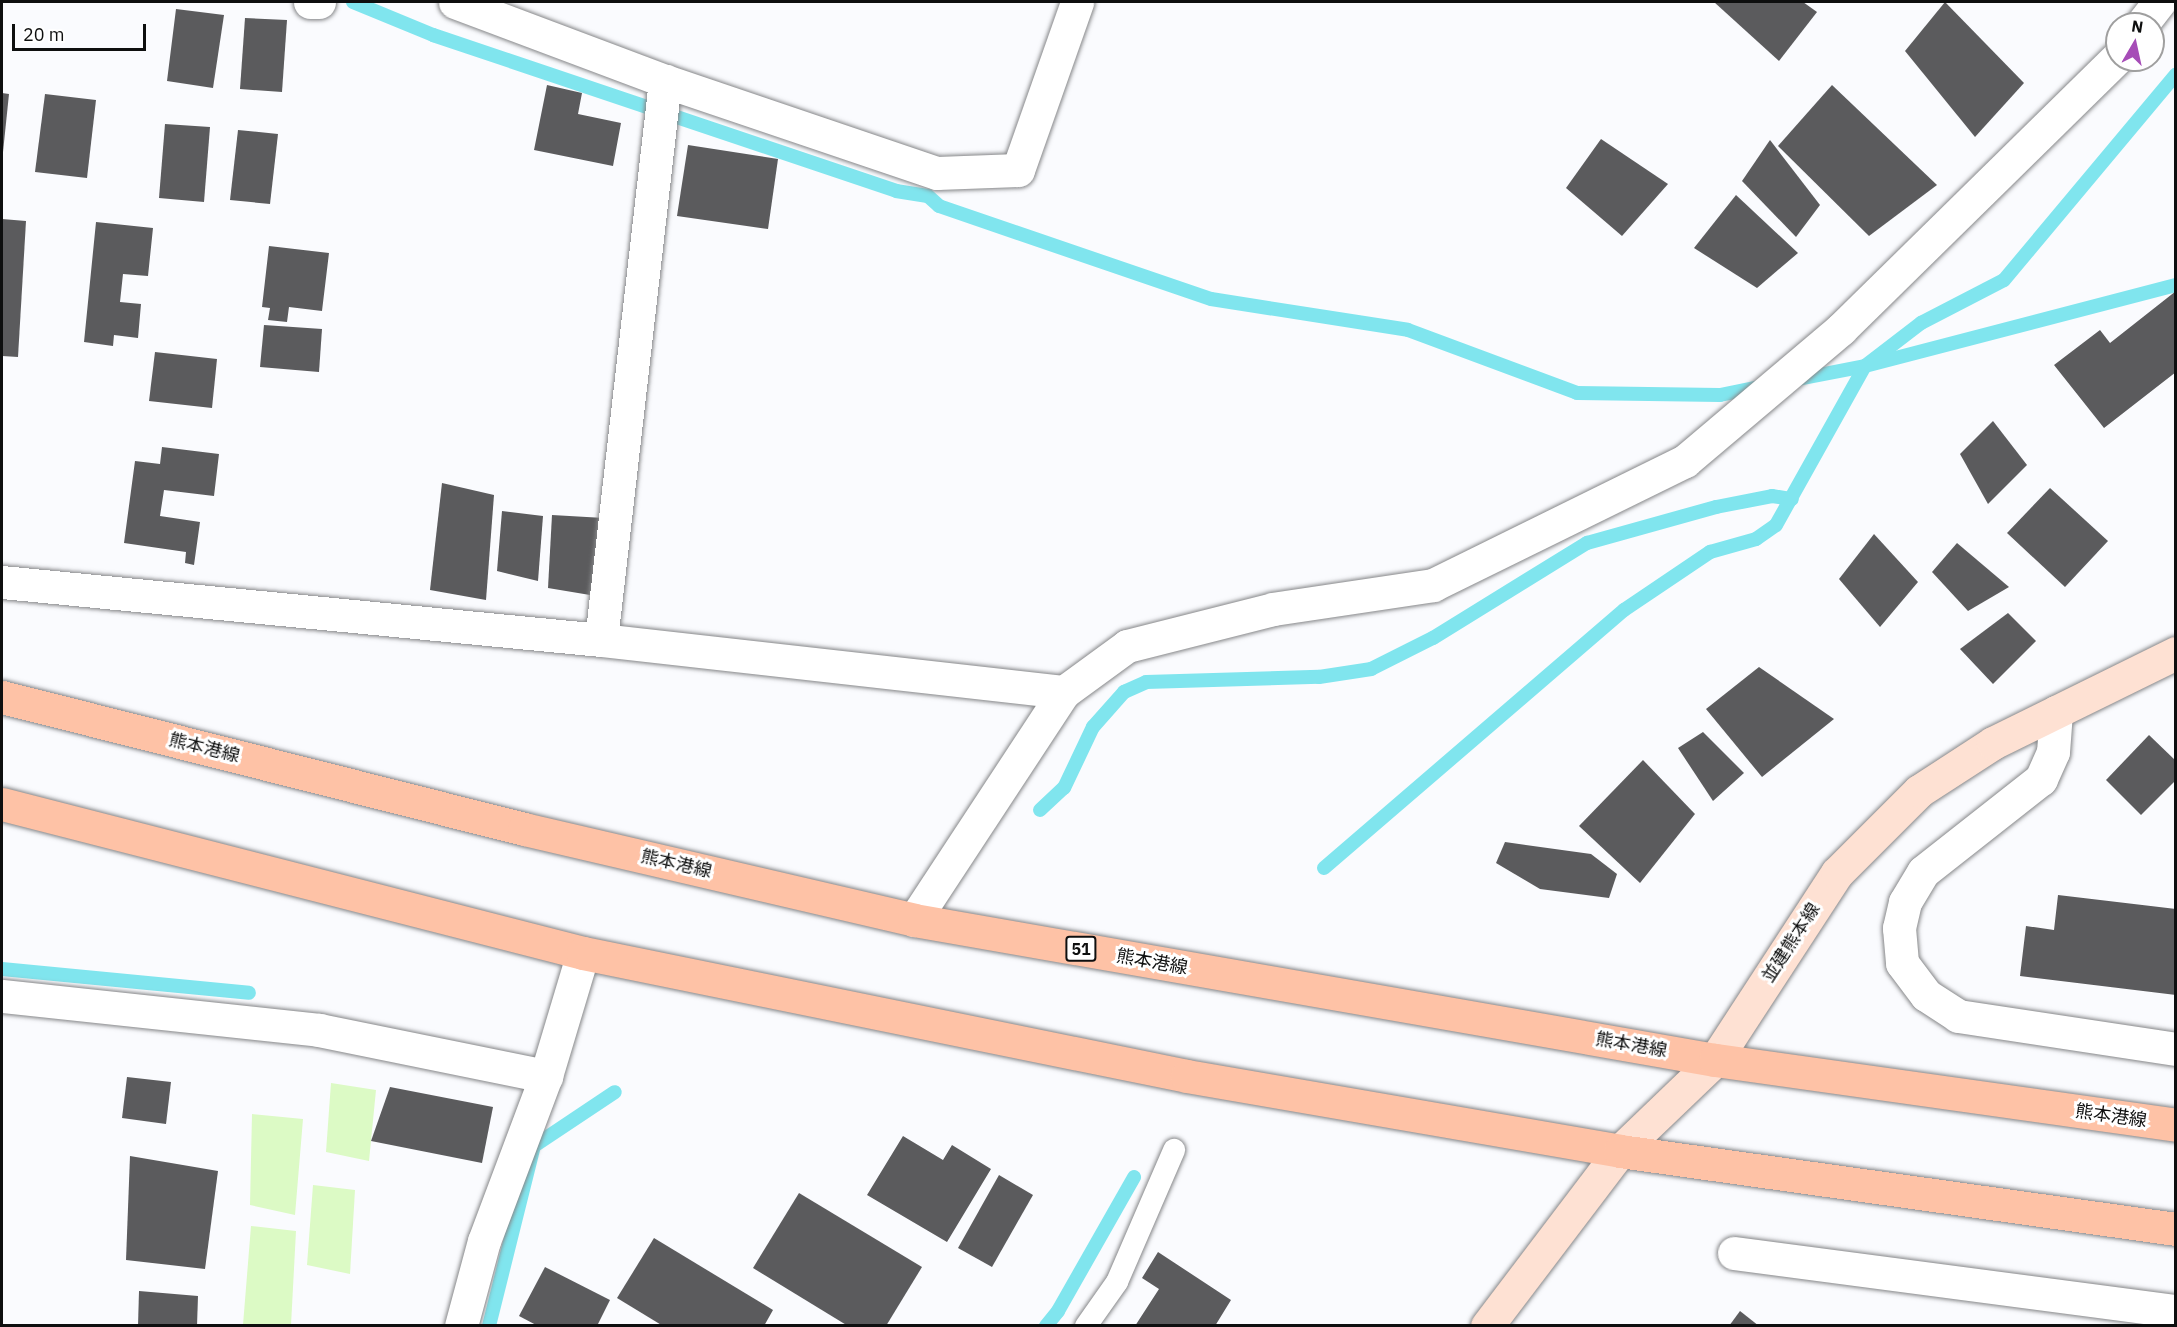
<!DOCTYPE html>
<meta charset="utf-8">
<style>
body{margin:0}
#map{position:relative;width:2177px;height:1327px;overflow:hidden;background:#fafbfe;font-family:"IBM Plex Sans","Noto Sans JP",sans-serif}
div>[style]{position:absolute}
.green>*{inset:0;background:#dcfac5}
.stream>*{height:14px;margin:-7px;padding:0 7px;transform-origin:7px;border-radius:7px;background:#80e5ee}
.building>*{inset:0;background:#5b5b5d}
.roads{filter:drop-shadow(0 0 2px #868789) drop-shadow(0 0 2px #868789)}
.lane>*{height:22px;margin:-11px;padding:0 11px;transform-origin:11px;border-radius:11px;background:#fff}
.street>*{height:33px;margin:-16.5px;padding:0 16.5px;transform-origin:16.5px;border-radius:16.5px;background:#fff}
.secondary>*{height:33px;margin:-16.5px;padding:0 16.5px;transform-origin:16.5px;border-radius:16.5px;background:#fee1d3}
.primary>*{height:33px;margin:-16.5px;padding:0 16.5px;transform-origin:16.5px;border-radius:16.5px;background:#fec2a6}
span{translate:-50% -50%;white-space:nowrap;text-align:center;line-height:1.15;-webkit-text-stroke:6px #fff;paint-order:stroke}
.shield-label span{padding:2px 4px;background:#fff;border:2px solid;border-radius:4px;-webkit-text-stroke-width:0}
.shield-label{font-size:16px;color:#0e0f0f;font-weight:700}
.street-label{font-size:18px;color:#0e0f0f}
.frame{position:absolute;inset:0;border:3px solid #0e0f0f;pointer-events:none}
.north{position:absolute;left:2105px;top:12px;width:60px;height:60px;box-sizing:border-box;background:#fff;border:2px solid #9f9f9f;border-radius:50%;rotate:9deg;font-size:16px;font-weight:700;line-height:24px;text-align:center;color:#0e0f0f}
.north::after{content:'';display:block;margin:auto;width:21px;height:27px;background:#a64cb7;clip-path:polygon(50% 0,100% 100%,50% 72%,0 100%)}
.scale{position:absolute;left:12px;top:24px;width:134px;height:27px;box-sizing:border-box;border:3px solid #0e0f0f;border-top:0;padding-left:8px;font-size:18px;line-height:21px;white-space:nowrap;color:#0e0f0f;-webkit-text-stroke:4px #fff;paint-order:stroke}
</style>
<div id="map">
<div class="green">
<i style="clip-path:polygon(331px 1083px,376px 1090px,369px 1161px,326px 1152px)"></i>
<i style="clip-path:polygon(252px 1114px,303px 1119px,295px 1215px,250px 1205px)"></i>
<i style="clip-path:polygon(313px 1185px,355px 1190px,350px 1274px,307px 1265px)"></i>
<i style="clip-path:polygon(251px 1226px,296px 1231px,291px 1325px,243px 1325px)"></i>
</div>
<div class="stream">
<i style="left:353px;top:2px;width:87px;rotate:22.4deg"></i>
<i style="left:433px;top:35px;width:489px;rotate:18.6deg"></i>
<i style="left:896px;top:191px;width:32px;rotate:9deg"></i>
<i style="left:928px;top:196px;width:15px;rotate:42deg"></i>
<i style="left:939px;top:206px;width:287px;rotate:18.9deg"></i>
<i style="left:1211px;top:299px;width:199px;rotate:8.9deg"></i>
<i style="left:1408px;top:330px;width:180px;rotate:20.4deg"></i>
<i style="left:1577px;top:393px;width:143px;rotate:0.8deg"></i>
<i style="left:1720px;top:395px;width:41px;rotate:-11.3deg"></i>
<i style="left:1793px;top:380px;width:73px;rotate:-11deg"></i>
<i style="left:1865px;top:366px;width:321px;rotate:-14.6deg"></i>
<i style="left:1040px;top:810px;width:33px;rotate:-43deg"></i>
<i style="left:1064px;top:788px;width:68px;rotate:-64.6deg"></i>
<i style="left:1093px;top:727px;width:47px;rotate:-48.5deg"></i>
<i style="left:1124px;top:692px;width:24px;rotate:-24deg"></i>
<i style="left:1146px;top:682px;width:173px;rotate:-1.7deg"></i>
<i style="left:1319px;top:677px;width:53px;rotate:-8.7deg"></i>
<i style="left:1371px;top:669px;width:69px;rotate:-26.6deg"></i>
<i style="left:1433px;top:638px;width:181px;rotate:-31.7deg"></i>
<i style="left:1587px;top:543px;width:134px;rotate:-15.6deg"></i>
<i style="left:1716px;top:507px;width:57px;rotate:-11.1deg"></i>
<i style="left:1772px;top:496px;width:20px;rotate:9deg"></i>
<i style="left:1324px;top:868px;width:396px;rotate:-40.7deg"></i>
<i style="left:1624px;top:610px;width:104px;rotate:-34deg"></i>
<i style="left:1710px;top:552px;width:48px;rotate:-15.8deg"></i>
<i style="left:1756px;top:539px;width:24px;rotate:-35deg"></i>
<i style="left:1776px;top:525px;width:182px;rotate:-60.8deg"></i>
<i style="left:1865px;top:366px;width:71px;rotate:-37.5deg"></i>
<i style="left:1921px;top:323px;width:93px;rotate:-27.4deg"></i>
<i style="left:2004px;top:280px;width:268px;rotate:-50.1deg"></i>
<i style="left:2px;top:969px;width:248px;rotate:5.5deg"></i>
<i style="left:489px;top:1326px;width:186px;rotate:-76deg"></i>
<i style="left:534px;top:1146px;width:97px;rotate:-33.7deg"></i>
<i style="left:1046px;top:1326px;width:19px;rotate:-51deg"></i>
<i style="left:1058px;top:1311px;width:154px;rotate:-60.4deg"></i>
</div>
<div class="building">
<i style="clip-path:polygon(1714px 2px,1803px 2px,1817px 12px,1779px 61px)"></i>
<i style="clip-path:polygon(1945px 2px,2024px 83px,1975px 137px,1905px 51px)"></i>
<i style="clip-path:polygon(176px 9px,224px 15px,213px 88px,167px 81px)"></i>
<i style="clip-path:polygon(245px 18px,287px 20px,282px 92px,240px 89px)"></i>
<i style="clip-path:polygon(547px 85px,582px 93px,578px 114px,621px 123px,613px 166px,534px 150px)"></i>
<i style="clip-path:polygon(1832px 85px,1937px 185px,1869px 236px,1778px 146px)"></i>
<i style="clip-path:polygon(2px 93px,9px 94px,3px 152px,2px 152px)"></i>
<i style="clip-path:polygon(45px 94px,96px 100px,87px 178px,35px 172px)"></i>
<i style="clip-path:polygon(165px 124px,210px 127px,204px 202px,159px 198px)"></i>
<i style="clip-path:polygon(238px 130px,278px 134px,270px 204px,230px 200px)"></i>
<i style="clip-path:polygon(1601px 139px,1668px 184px,1622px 236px,1566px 188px)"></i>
<i style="clip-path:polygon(1770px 140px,1820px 205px,1796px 237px,1742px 181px)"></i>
<i style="clip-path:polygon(688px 145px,778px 159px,768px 229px,677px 216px)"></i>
<i style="clip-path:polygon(1736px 195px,1798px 253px,1757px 288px,1694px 248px)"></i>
<i style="clip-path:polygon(2px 219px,26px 221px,18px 357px,2px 356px)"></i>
<i style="clip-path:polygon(96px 222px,153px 228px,148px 276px,123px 274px,120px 302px,141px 304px,138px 338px,114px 335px,113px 346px,84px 342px)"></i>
<i style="clip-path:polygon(269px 246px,329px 253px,322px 311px,289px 307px,287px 322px,268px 320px,270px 308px,262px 307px)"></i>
<i style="clip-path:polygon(2176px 291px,2176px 372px,2104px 428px,2054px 365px,2100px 330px,2110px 343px)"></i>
<i style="clip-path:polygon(264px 325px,322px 329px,319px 372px,260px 367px)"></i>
<i style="clip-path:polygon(155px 352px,217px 359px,212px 408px,149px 401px)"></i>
<i style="clip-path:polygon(1993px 421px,2027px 465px,1988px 504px,1960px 454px)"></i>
<i style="clip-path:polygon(162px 447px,219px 454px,214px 496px,164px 490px,160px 516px,200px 522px,194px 565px,185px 563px,186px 552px,124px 543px,135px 461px,160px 464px)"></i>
<i style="clip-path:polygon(442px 483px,494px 495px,486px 600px,430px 590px)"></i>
<i style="clip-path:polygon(2050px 488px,2108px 541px,2065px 587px,2007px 533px)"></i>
<i style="clip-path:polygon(502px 511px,543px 516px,538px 581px,497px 571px)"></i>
<i style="clip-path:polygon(552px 515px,604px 518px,596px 596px,548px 588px)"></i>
<i style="clip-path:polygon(1874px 534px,1918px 582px,1880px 627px,1839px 579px)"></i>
<i style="clip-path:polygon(1957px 543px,2009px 587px,1968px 611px,1932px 572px)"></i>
<i style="clip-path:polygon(2008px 613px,2036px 641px,1993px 684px,1960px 649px)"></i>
<i style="clip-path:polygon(1759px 667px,1834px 719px,1762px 777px,1706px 709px)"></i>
<i style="clip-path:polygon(1703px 732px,1744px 773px,1713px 801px,1678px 748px)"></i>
<i style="clip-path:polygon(2149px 735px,2176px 761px,2176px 780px,2141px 815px,2106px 780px)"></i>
<i style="clip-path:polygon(1643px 760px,1695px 814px,1640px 883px,1579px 826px)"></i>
<i style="clip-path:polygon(1505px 842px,1591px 854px,1617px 874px,1609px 898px,1540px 889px,1496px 863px)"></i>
<i style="clip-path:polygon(2058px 895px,2176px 909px,2176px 995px,2020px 976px,2026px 926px,2054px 930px)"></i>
<i style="clip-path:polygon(127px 1077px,171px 1082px,166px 1124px,122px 1118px)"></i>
<i style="clip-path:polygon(390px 1087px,493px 1107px,482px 1163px,371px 1141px)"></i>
<i style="clip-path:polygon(903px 1136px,943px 1160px,952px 1145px,991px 1169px,947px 1242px,867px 1195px)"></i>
<i style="clip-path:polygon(130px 1156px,218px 1171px,205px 1269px,126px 1260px)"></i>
<i style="clip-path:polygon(999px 1175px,1033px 1195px,992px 1267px,958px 1248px)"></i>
<i style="clip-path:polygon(799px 1193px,922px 1267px,886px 1326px,848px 1326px,753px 1268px)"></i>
<i style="clip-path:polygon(654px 1238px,773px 1310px,764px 1326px,663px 1326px,617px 1298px)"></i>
<i style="clip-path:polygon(1158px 1252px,1231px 1300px,1215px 1326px,1135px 1326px,1159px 1289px,1142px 1278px)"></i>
<i style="clip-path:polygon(545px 1267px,610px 1300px,597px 1326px,538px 1326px,519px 1316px)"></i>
<i style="clip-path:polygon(139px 1291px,198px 1296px,197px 1326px,138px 1326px)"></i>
<i style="clip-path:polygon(1740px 1311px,1759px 1326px,1729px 1326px)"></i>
</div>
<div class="roads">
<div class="lane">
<i style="left:1086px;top:1326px;width:54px;rotate:-54.8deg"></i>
<i style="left:1117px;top:1282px;width:144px;rotate:-66.6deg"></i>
</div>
<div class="street">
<i style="left:310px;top:2px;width:9px"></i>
<i style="left:455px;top:2px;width:224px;rotate:20.6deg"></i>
<i style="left:665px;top:81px;width:287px;rotate:18.7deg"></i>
<i style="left:937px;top:173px;width:81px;rotate:-2.1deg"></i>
<i style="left:1018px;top:170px;width:178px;rotate:-70.6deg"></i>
<i style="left:2142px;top:24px;width:28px;rotate:-52deg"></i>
<i style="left:2px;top:582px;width:602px;rotate:5.53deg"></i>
<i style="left:601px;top:640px;width:466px;rotate:6.4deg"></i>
<i style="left:601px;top:640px;width:563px;rotate:-83.47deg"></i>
<i style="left:2056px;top:712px;width:40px;rotate:94.3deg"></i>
<i style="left:2053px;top:752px;width:30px;rotate:114deg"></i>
<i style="left:2041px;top:779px;width:150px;rotate:141.8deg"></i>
<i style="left:1923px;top:872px;width:35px;rotate:121deg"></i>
<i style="left:1905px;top:902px;width:27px;rotate:103deg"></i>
<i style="left:1899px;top:928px;width:35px;rotate:85deg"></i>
<i style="left:1902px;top:963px;width:40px;rotate:53deg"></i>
<i style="left:1926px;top:995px;width:38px;rotate:33deg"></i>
<i style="left:1958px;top:1016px;width:220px;rotate:8.6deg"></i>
<i style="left:914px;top:920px;width:273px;rotate:-56.7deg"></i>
<i style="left:1064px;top:692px;width:78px;rotate:-36.1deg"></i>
<i style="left:1127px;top:646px;width:151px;rotate:-14.2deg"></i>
<i style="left:1273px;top:609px;width:162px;rotate:-8.5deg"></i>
<i style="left:1433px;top:585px;width:281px;rotate:-26.2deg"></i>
<i style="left:1685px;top:461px;width:204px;rotate:-40.2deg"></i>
<i style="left:1841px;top:329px;width:387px;rotate:-44.5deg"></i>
<i style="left:2px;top:996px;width:319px;rotate:6.1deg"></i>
<i style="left:319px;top:1030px;width:232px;rotate:11.5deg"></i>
<i style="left:1734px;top:1253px;width:446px;rotate:7.5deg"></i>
<i style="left:461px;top:1326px;width:88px;rotate:-74.9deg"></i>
<i style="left:484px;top:1241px;width:176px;rotate:-69.4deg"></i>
<i style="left:546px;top:1076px;width:128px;rotate:-73.3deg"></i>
</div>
<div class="secondary">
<i style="left:1487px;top:1326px;width:220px;rotate:-52.8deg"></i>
<i style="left:1620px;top:1151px;width:132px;rotate:-43.8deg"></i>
<i style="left:1715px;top:1060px;width:223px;rotate:-56.9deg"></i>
<i style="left:1837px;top:873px;width:116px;rotate:-45deg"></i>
<i style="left:1919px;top:791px;width:88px;rotate:-33deg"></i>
<i style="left:1993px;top:743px;width:204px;rotate:-26.2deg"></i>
</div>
<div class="primary">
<i style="left:2px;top:697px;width:538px;rotate:14.19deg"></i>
<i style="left:524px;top:829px;width:400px;rotate:13.1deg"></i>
<i style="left:914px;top:920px;width:813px;rotate:9.91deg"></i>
<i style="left:1715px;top:1060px;width:466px;rotate:8deg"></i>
<i style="left:2px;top:804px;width:600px;rotate:14.38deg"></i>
<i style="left:583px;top:953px;width:616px;rotate:11.51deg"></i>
<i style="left:1187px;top:1076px;width:439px;rotate:9.8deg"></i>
<i style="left:1620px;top:1151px;width:561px;rotate:7.99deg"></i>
</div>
</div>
<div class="shield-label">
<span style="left:1081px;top:949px">51</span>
</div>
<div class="street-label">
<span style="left:204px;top:748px;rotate:14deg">熊本港線</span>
<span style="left:676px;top:864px;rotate:13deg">熊本港線</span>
<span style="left:1791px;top:943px;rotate:-57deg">並建熊本線</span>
<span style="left:1152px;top:962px;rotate:10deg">熊本港線</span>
<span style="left:1631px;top:1045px;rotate:10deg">熊本港線</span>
<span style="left:2111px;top:1116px;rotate:8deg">熊本港線</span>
</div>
<div class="frame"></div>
<div class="north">N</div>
<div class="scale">20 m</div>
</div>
